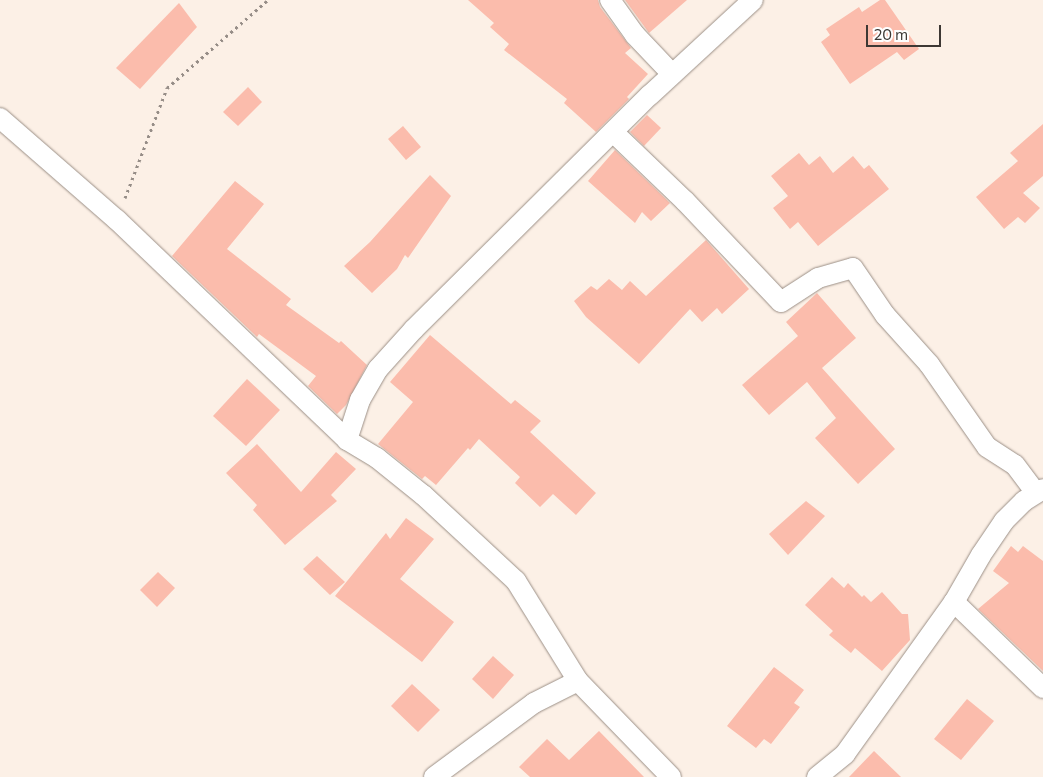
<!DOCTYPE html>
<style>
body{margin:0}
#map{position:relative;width:1043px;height:777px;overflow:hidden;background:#fcf0e6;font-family:Commissioner,sans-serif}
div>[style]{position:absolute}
.building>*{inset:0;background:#fbbcac}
.path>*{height:3px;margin-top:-1.5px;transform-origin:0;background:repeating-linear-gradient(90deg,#968d87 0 2.5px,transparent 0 6.5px)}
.roads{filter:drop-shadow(0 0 1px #9b8f86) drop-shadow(0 0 1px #9b8f86)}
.minor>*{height:20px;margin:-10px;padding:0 10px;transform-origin:10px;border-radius:10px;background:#fff}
span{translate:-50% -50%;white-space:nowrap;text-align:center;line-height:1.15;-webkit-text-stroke:4px #fff;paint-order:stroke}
.scale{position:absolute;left:866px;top:25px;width:75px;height:22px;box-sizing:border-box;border:2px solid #3d3834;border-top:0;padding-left:6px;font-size:15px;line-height:18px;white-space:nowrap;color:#3d3834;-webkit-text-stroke:4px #fff;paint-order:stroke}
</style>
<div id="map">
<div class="building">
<i style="clip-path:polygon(468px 0,598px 0,600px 7px,631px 48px,625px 53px,648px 74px,627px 97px,629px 99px,596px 132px,564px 103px,567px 99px,504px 50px,509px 44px,490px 27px,494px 23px)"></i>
<i style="clip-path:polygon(625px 0,687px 0,649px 33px)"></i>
<i style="clip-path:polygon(880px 0,885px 0,919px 49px,904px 60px,897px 52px,850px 84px,821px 42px,830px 35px,826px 29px,859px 7px,862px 12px)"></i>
<i style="clip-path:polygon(179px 3px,197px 27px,140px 89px,116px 68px)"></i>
<i style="clip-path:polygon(248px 87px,262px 102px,238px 126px,223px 112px)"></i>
<i style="clip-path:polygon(647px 115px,661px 128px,644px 146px,630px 132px)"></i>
<i style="clip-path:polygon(1043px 124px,1043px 176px,1023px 193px,1040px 208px,1025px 223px,1018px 217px,1004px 229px,976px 197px,1018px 161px,1010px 153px)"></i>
<i style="clip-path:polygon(403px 126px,421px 147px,406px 160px,388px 139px)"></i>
<i style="clip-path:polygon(615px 150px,670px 203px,651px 221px,642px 212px,635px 223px,588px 181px)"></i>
<i style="clip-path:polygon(799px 153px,809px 165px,820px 156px,833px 173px,853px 156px,864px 169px,869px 165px,889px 189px,818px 246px,798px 222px,790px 229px,773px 208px,788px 196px,771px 176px)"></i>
<i style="clip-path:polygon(430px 175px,451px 196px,408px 258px,405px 255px,397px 269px,372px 293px,344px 266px,370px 242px)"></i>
<i style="clip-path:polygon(235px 181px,264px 204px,227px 249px,291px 299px,286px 305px,339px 343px,341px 341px,367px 365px,346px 405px,337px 414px,308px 386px,316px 376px,259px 334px,257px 337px,172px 256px)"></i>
<i style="clip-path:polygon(706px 240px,749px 289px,722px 314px,717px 308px,702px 322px,690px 309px,639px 364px,586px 317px,574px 301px,591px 286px,597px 290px,609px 279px,622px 290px,630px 281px,646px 296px)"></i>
<i style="clip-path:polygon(817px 293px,856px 338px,822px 368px,895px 449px,858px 484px,815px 438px,836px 418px,807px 382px,769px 415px,742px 385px,798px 336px,786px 322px)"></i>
<i style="clip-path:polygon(430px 335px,511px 404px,515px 400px,541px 421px,530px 432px,596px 493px,576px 515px,553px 494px,540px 507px,515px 483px,520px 477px,479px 439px,470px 450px,468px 448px,436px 485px,425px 476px,422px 479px,378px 444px,413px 402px,390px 382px)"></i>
<i style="clip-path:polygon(247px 379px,280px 410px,246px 446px,213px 416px)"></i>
<i style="clip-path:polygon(257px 444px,301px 492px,336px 452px,356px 469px,331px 495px,337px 501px,285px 545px,253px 510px,257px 505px,226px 473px)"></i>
<i style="clip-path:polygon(806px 501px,825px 516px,788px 555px,769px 534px)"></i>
<i style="clip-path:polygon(406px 518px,434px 539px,400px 579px,454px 622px,422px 662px,335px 596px,386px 533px,390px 539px)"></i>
<i style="clip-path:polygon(1011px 546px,1018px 552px,1023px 546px,1043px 561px,1043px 671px,978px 609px,1009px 583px,993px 571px)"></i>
<i style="clip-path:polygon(317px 556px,345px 582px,330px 595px,303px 569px)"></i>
<i style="clip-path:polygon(158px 572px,175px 588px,157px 607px,140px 590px)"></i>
<i style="clip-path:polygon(832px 577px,844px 588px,848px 583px,862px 597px,864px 595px,871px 602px,882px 592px,902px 614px,908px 614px,910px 640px,882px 671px,855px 648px,851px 653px,829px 635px,833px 631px,805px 605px)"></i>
<i style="clip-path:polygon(493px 656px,514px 675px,493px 699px,472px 679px)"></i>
<i style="clip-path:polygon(774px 667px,804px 690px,794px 703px,800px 707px,771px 744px,764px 739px,756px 748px,727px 726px)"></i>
<i style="clip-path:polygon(412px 684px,440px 710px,418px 732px,391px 706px)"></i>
<i style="clip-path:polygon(967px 699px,994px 721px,961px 760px,934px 739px)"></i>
<i style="clip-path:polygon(599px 731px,644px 777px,530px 777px,519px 767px,547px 739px,569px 760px)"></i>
<i style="clip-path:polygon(874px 751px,901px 777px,849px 777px)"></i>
</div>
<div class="path">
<i style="left:125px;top:198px;width:118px;rotate:-69.1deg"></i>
<i style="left:167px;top:88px;width:134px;rotate:-41.1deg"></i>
</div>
<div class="roads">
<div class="minor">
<i style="left:610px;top:0;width:43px;rotate:54.5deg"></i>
<i style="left:635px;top:35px;width:54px;rotate:46.5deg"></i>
<i style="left:0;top:118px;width:155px;rotate:41.1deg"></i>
<i style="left:117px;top:220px;width:318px;rotate:43.7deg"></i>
<i style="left:613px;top:132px;width:100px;rotate:43.8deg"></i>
<i style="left:685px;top:201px;width:139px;rotate:46.5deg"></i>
<i style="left:781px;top:302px;width:44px;rotate:-33deg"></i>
<i style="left:818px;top:278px;width:36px;rotate:-16deg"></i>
<i style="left:853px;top:268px;width:57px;rotate:55.8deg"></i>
<i style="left:885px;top:315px;width:66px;rotate:48.1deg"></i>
<i style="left:929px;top:364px;width:101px;rotate:55.1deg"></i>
<i style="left:987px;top:447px;width:33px;rotate:33deg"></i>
<i style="left:1015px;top:465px;width:34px;rotate:53deg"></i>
<i style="left:954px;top:602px;width:124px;rotate:44deg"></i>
<i style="left:434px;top:777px;width:124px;rotate:-36.5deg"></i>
<i style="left:534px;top:703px;width:49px;rotate:-26.6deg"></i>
<i style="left:671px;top:777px;width:134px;rotate:-134.1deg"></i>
<i style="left:578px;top:681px;width:118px;rotate:-121.8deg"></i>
<i style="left:516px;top:581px;width:127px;rotate:-137.2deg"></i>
<i style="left:423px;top:495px;width:59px;rotate:-141.2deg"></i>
<i style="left:377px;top:458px;width:35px;rotate:-149deg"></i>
<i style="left:347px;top:440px;width:42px;rotate:-72deg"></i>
<i style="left:360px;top:400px;width:36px;rotate:-60deg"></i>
<i style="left:378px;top:369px;width:54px;rotate:-48deg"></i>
<i style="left:414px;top:329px;width:332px;rotate:-44.8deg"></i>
<i style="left:650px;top:95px;width:140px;rotate:-42.7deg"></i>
<i style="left:817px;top:777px;width:36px;rotate:-39deg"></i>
<i style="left:845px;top:754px;width:187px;rotate:-54.4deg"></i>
<i style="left:954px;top:602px;width:54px;rotate:-60.1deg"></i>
<i style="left:981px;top:555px;width:41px;rotate:-55.9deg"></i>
<i style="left:1004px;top:521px;width:28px;rotate:-45deg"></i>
<i style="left:1024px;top:501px;width:22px;rotate:-32deg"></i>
</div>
</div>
<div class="scale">20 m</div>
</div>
